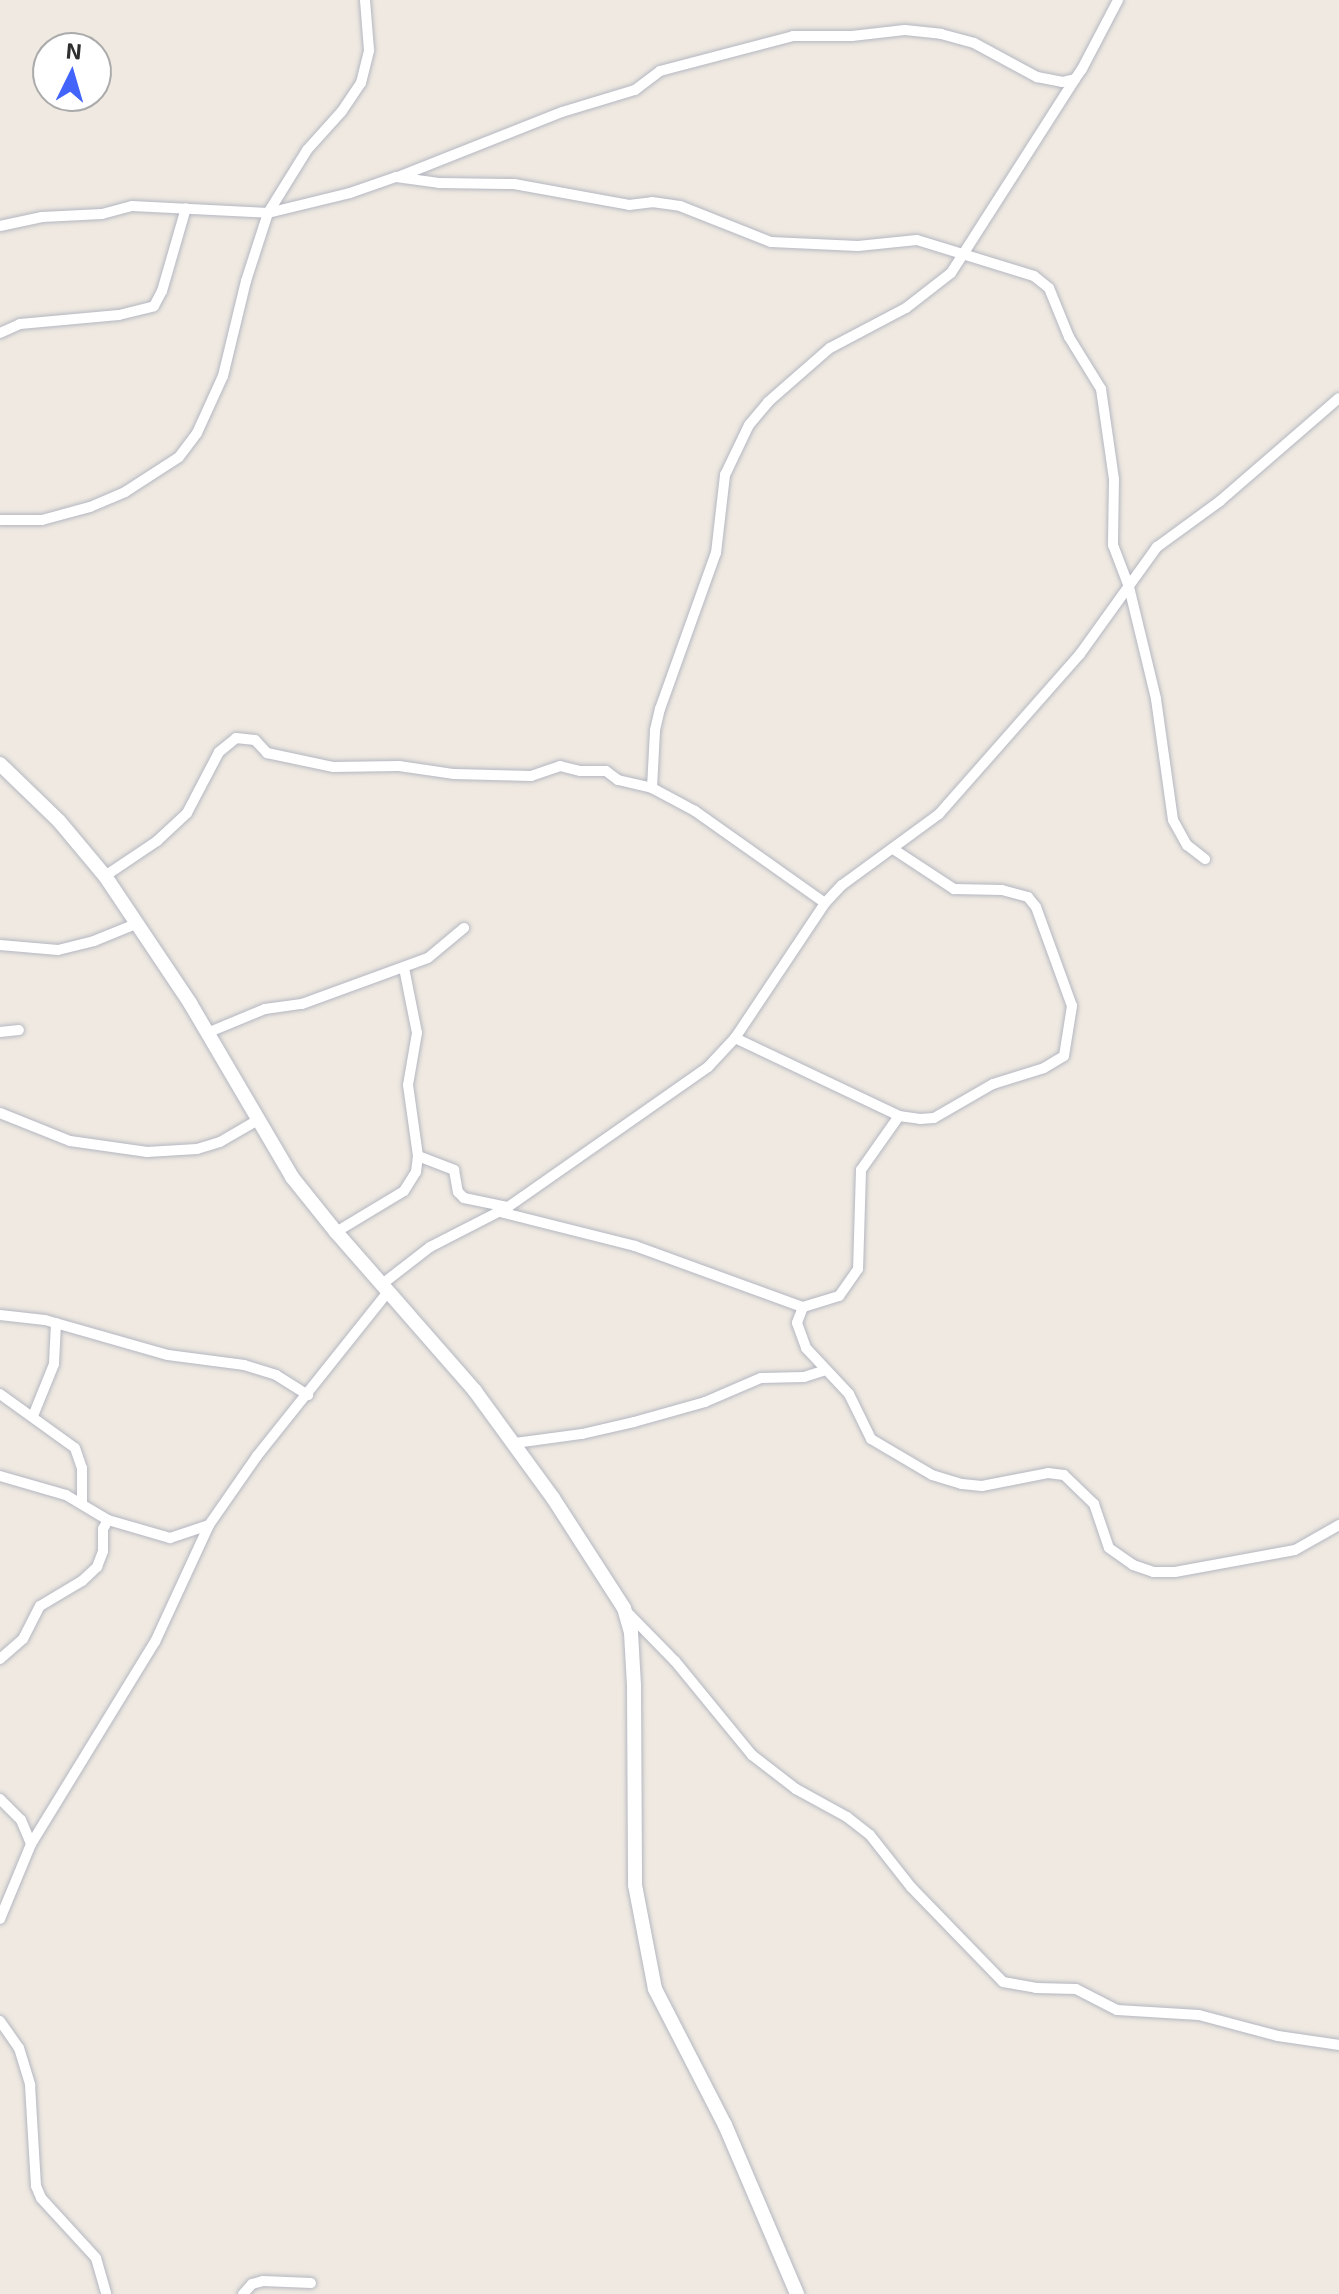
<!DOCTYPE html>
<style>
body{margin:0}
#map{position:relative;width:1339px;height:2294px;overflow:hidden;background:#efe9e1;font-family:"Exo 2",sans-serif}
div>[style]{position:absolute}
.roads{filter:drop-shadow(0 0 2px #b4b7c1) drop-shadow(0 0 2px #b4b7c1)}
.street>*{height:10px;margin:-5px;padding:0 5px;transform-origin:5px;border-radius:5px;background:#fff}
.secondary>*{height:14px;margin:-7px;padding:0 7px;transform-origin:7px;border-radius:7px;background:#fff}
span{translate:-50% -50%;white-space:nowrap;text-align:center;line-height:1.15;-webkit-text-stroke:6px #fff;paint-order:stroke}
.north{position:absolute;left:32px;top:32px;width:80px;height:80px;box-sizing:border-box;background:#fff;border:2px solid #ababab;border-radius:50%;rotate:5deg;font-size:22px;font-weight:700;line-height:32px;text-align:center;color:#2e2e2e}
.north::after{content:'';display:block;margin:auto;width:28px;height:36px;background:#4264fb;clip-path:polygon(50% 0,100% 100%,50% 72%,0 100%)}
</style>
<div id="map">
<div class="roads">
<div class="street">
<i style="left:398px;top:177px;width:176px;rotate:-21.6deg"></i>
<i style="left:562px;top:112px;width:76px;rotate:-16.8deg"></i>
<i style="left:635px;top:90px;width:31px;rotate:-37deg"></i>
<i style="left:660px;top:71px;width:138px;rotate:-14.7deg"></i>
<i style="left:793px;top:36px;width:59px"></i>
<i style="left:852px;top:36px;width:53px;rotate:-6.5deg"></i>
<i style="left:905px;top:30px;width:36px;rotate:6deg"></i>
<i style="left:941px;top:34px;width:34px;rotate:15deg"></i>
<i style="left:974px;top:43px;width:72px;rotate:28.4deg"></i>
<i style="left:1037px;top:77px;width:25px;rotate:11deg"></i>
<i style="left:1062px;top:82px;width:13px;rotate:-13deg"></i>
<i style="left:1075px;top:79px;width:12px;rotate:-55deg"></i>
<i style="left:1082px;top:69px;width:78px;rotate:-62.4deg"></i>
<i style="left:0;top:226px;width:43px;rotate:-12.1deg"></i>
<i style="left:42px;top:217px;width:60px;rotate:-2.9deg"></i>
<i style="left:102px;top:214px;width:31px;rotate:-15deg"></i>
<i style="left:132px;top:206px;width:136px;rotate:2.9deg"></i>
<i style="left:268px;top:213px;width:84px;rotate:-13.7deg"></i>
<i style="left:350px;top:193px;width:49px;rotate:-19.2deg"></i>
<i style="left:396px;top:177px;width:43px;rotate:7.9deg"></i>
<i style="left:439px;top:183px;width:75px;rotate:0.8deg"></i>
<i style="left:514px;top:184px;width:117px;rotate:10.3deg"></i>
<i style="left:629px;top:205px;width:23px;rotate:-7deg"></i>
<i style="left:652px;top:202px;width:28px;rotate:8deg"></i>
<i style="left:680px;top:206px;width:98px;rotate:21.6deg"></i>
<i style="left:771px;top:242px;width:87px;rotate:2.6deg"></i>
<i style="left:858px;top:246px;width:59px;rotate:-5.8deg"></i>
<i style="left:917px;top:240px;width:122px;rotate:17.1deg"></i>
<i style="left:1034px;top:276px;width:19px;rotate:39deg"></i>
<i style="left:1049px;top:288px;width:53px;rotate:67.8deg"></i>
<i style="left:1069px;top:337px;width:61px;rotate:58.4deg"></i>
<i style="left:1101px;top:389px;width:91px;rotate:81.8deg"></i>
<i style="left:1114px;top:479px;width:66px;rotate:90.9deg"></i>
<i style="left:1113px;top:545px;width:45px;rotate:69.1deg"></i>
<i style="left:1129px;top:587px;width:115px;rotate:76.4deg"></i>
<i style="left:1156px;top:699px;width:122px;rotate:82deg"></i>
<i style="left:1173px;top:820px;width:29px;rotate:61deg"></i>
<i style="left:1187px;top:845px;width:23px;rotate:38deg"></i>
<i style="left:0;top:333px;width:22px;rotate:-24deg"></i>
<i style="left:20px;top:324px;width:99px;rotate:-5.2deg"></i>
<i style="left:119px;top:315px;width:36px;rotate:-14deg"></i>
<i style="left:154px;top:306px;width:17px;rotate:-62deg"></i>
<i style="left:162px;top:291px;width:86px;rotate:-73.9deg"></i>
<i style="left:0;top:520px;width:42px"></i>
<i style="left:42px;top:520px;width:50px;rotate:-15.2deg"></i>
<i style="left:90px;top:507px;width:38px;rotate:-23deg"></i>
<i style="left:125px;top:492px;width:64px;rotate:-32.9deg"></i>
<i style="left:179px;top:457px;width:30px;rotate:-53deg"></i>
<i style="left:197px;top:433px;width:63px;rotate:-65.5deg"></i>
<i style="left:223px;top:376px;width:98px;rotate:-76.4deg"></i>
<i style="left:246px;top:281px;width:71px;rotate:-72.1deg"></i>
<i style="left:268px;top:213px;width:74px;rotate:-58.2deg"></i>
<i style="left:307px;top:150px;width:52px;rotate:-48.1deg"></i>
<i style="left:342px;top:111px;width:34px;rotate:-56deg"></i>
<i style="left:361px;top:83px;width:34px;rotate:-76deg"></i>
<i style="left:369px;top:50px;width:50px;rotate:-94.6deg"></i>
<i style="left:652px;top:788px;width:58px;rotate:-87deg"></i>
<i style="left:655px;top:730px;width:22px;rotate:-77deg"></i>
<i style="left:660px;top:709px;width:166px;rotate:-70.3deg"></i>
<i style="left:716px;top:553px;width:79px;rotate:-83.4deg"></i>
<i style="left:725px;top:475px;width:55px;rotate:-64.4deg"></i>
<i style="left:749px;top:425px;width:30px;rotate:-50deg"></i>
<i style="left:768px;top:402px;width:82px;rotate:-41.1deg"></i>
<i style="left:830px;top:348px;width:86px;rotate:-27.8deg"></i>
<i style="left:906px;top:308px;width:57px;rotate:-37.9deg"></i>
<i style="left:951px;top:273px;width:230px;rotate:-57.4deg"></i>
<i style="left:105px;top:876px;width:63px;rotate:-33.9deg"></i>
<i style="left:157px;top:841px;width:41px;rotate:-43deg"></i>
<i style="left:187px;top:813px;width:69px;rotate:-62.3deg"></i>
<i style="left:219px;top:752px;width:22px;rotate:-39deg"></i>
<i style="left:236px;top:738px;width:19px;rotate:6deg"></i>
<i style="left:255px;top:740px;width:18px;rotate:47deg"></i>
<i style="left:267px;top:753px;width:67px;rotate:12deg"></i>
<i style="left:333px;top:767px;width:66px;rotate:-0.9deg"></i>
<i style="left:399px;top:766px;width:56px;rotate:8.3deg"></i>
<i style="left:454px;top:774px;width:77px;rotate:1.5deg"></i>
<i style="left:531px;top:776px;width:31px;rotate:-19deg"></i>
<i style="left:560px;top:766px;width:21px;rotate:14deg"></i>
<i style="left:580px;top:771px;width:26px"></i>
<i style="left:606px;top:771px;width:15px;rotate:37deg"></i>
<i style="left:618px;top:780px;width:35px;rotate:13deg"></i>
<i style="left:652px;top:788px;width:49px;rotate:28.1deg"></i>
<i style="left:695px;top:811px;width:159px;rotate:35.3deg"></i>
<i style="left:0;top:945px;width:58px;rotate:4.9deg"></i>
<i style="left:58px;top:950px;width:37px;rotate:-14deg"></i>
<i style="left:94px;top:941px;width:48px;rotate:-22.2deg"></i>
<i style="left:0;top:1032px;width:19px;rotate:-6deg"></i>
<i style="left:207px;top:1033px;width:63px;rotate:-22.5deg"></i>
<i style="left:265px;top:1009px;width:37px;rotate:-8deg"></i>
<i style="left:302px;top:1004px;width:134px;rotate:-20.1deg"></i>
<i style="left:428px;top:958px;width:47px;rotate:-39.8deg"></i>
<i style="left:735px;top:1038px;width:182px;rotate:25.4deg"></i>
<i style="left:899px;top:1116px;width:21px;rotate:8deg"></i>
<i style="left:920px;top:1119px;width:14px;rotate:-4deg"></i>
<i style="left:934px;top:1118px;width:68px;rotate:-30deg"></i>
<i style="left:993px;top:1084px;width:53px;rotate:-17.4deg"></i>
<i style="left:1044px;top:1068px;width:23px;rotate:-31deg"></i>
<i style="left:1064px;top:1056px;width:51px;rotate:-80.9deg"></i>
<i style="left:1072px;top:1006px;width:105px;rotate:-110deg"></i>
<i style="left:1036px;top:907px;width:13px;rotate:-129deg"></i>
<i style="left:1028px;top:897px;width:27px;rotate:-165deg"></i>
<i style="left:1002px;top:890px;width:48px;rotate:-178.8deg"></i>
<i style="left:954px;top:889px;width:73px;rotate:-146.7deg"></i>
<i style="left:0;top:1113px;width:75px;rotate:21.8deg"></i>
<i style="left:70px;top:1141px;width:78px;rotate:8.1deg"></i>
<i style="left:147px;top:1152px;width:50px;rotate:-3.4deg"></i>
<i style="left:197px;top:1149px;width:24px;rotate:-17deg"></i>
<i style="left:220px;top:1142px;width:44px;rotate:-30.1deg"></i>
<i style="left:899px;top:1116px;width:66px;rotate:125.1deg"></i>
<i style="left:861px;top:1170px;width:99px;rotate:91.7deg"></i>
<i style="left:858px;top:1269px;width:33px;rotate:125deg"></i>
<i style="left:839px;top:1296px;width:38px;rotate:163deg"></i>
<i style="left:803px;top:1307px;width:17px;rotate:111deg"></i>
<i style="left:797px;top:1323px;width:27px;rotate:70deg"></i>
<i style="left:806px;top:1348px;width:63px;rotate:46.9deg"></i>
<i style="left:849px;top:1394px;width:50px;rotate:63.9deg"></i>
<i style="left:871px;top:1439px;width:71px;rotate:30.5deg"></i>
<i style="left:932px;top:1475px;width:31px;rotate:17deg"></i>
<i style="left:962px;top:1484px;width:20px;rotate:6deg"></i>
<i style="left:982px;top:1486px;width:67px;rotate:-11.1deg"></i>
<i style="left:1048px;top:1473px;width:16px;rotate:7deg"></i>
<i style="left:1064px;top:1475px;width:42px;rotate:44deg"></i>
<i style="left:1094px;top:1504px;width:46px;rotate:71.2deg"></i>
<i style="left:1109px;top:1548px;width:29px;rotate:35deg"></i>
<i style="left:1133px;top:1565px;width:21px;rotate:19deg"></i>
<i style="left:1153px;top:1572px;width:22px"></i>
<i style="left:1175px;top:1572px;width:122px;rotate:-10.4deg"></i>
<i style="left:1295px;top:1550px;width:51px;rotate:-29.6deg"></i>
<i style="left:418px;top:1156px;width:39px;rotate:21deg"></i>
<i style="left:454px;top:1170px;width:22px;rotate:80deg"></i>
<i style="left:458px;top:1192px;width:8px;rotate:45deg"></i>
<i style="left:464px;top:1198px;width:45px;rotate:11.6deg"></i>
<i style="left:500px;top:1212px;width:139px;rotate:14.1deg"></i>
<i style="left:635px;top:1246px;width:179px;rotate:20deg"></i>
<i style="left:336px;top:1232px;width:79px;rotate:-31.1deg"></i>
<i style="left:404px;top:1191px;width:22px;rotate:-58deg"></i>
<i style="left:416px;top:1172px;width:16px;rotate:-83deg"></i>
<i style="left:418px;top:1156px;width:72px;rotate:-98deg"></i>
<i style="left:408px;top:1085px;width:53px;rotate:-80.2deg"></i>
<i style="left:417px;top:1033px;width:66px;rotate:-101.3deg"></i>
<i style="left:381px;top:1285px;width:62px;rotate:-37.8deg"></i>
<i style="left:430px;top:1247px;width:88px;rotate:-27.1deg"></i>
<i style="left:508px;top:1207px;width:244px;rotate:-35deg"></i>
<i style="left:708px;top:1067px;width:40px;rotate:-47deg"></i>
<i style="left:735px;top:1038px;width:162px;rotate:-56.3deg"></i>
<i style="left:825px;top:903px;width:25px;rotate:-47deg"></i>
<i style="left:842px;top:885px;width:120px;rotate:-36.2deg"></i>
<i style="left:939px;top:814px;width:213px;rotate:-48.6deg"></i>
<i style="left:1080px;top:654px;width:132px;rotate:-54.3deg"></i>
<i style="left:1157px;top:547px;width:78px;rotate:-36.1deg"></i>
<i style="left:1220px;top:501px;width:157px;rotate:-40.9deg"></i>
<i style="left:0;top:1315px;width:45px;rotate:6.3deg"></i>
<i style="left:45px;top:1320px;width:128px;rotate:15.9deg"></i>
<i style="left:168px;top:1355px;width:77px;rotate:7.5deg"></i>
<i style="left:244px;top:1365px;width:34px;rotate:17deg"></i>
<i style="left:276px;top:1375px;width:38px;rotate:32deg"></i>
<i style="left:0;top:1394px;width:92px;rotate:35.8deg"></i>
<i style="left:75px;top:1448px;width:21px;rotate:71deg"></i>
<i style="left:82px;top:1468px;width:35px;rotate:90deg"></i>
<i style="left:33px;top:1416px;width:56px;rotate:-68deg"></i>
<i style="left:54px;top:1364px;width:41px;rotate:-87.2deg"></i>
<i style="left:515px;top:1443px;width:68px;rotate:-7.7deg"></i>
<i style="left:582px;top:1434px;width:53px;rotate:-13deg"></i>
<i style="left:634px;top:1422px;width:74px;rotate:-15.7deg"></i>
<i style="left:705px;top:1402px;width:61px;rotate:-23.2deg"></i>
<i style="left:761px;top:1378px;width:43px;rotate:-1.3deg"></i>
<i style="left:804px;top:1377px;width:23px;rotate:-18deg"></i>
<i style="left:0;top:1476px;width:69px;rotate:16.1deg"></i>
<i style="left:66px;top:1495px;width:49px;rotate:30.8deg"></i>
<i style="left:624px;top:1609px;width:73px;rotate:45.6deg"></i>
<i style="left:675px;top:1661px;width:122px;rotate:50.7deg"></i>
<i style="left:752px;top:1755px;width:56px;rotate:37.7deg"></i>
<i style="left:796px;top:1789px;width:58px;rotate:28.8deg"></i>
<i style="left:847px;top:1817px;width:29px;rotate:38deg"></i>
<i style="left:870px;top:1835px;width:66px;rotate:51.7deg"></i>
<i style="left:911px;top:1887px;width:132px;rotate:45.9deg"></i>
<i style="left:1003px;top:1982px;width:34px;rotate:10deg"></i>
<i style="left:1036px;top:1988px;width:40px;rotate:1.4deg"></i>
<i style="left:1076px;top:1989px;width:46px;rotate:27.1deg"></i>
<i style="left:1117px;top:2010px;width:82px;rotate:3.5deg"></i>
<i style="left:1199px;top:2015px;width:82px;rotate:14.9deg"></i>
<i style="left:1278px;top:2036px;width:62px;rotate:8.4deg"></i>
<i style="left:0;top:1659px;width:30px;rotate:-41deg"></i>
<i style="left:23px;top:1639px;width:37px;rotate:-63deg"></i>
<i style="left:40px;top:1606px;width:49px;rotate:-30.8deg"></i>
<i style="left:82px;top:1581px;width:21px;rotate:-43deg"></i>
<i style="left:97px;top:1567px;width:17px;rotate:-69deg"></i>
<i style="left:103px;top:1551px;width:22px;rotate:-90deg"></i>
<i style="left:103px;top:1529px;width:10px;rotate:-61deg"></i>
<i style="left:108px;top:1520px;width:65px;rotate:16.2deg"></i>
<i style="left:170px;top:1538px;width:41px;rotate:-18.4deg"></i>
<i style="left:0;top:1799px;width:30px;rotate:45deg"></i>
<i style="left:21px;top:1820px;width:26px;rotate:67deg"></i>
<i style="left:0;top:1919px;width:81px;rotate:-67.5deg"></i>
<i style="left:31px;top:1844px;width:237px;rotate:-58.5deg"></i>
<i style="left:155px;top:1642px;width:129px;rotate:-65.2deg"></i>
<i style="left:209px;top:1525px;width:84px;rotate:-55.2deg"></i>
<i style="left:257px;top:1456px;width:210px;rotate:-51.4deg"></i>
<i style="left:0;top:2021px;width:33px;rotate:55deg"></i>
<i style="left:19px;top:2048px;width:39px;rotate:73deg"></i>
<i style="left:30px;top:2085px;width:101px;rotate:86.6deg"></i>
<i style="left:36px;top:2186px;width:13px;rotate:67deg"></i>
<i style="left:41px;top:2198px;width:81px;rotate:47.5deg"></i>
<i style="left:96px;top:2258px;width:37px;rotate:74deg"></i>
<i style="left:243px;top:2294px;width:13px;rotate:-48deg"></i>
<i style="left:252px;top:2284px;width:11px;rotate:-15deg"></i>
<i style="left:263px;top:2281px;width:48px;rotate:2.4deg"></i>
</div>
<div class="secondary">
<i style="left:0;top:764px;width:82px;rotate:44deg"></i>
<i style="left:59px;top:821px;width:72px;rotate:50.1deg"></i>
<i style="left:105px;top:876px;width:153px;rotate:56.2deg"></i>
<i style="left:190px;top:1003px;width:202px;rotate:59.6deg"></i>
<i style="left:292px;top:1177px;width:70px;rotate:51.3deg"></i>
<i style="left:336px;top:1232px;width:211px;rotate:48.8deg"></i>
<i style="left:475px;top:1391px;width:132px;rotate:53.9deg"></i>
<i style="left:553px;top:1498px;width:131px;rotate:57.2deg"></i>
<i style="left:624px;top:1608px;width:26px;rotate:74deg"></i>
<i style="left:631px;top:1633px;width:52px;rotate:86.7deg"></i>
<i style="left:634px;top:1685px;width:200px;rotate:89.7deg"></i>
<i style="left:635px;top:1885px;width:106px;rotate:79.1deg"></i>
<i style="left:655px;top:1989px;width:153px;rotate:62.8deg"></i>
<i style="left:725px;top:2125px;width:184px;rotate:66.9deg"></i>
</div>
</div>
<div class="north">N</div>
</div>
